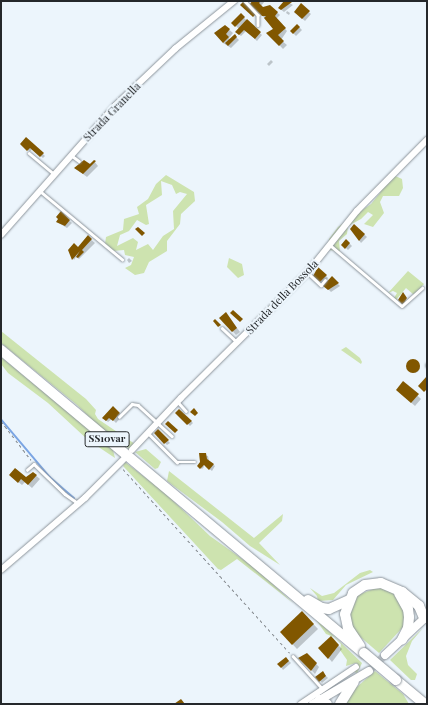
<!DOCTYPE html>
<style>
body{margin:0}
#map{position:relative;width:428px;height:705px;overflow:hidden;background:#ecf5fc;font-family:"Playfair Display",serif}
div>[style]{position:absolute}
.green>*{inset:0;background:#cde3af}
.shadow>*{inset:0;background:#0003}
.round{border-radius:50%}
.stream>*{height:1.5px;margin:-0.75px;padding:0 0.75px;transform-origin:0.75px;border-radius:0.75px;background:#7ba5e3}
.building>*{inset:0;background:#815700}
.secondary-tunnel>*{height:8px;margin-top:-4px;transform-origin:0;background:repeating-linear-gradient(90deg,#c4ccd2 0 8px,transparent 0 12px)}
.path>*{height:1px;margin-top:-0.5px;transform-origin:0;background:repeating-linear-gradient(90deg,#84898e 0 3px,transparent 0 6px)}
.roads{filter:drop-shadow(0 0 1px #8d959c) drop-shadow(0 0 1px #8d959c)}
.lane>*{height:2.5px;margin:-1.25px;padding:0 1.25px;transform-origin:1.25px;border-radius:1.25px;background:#fff}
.street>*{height:5.5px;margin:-2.75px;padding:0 2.75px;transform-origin:2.75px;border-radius:2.75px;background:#fff}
.secondary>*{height:8px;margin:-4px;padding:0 4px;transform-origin:4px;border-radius:4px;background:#fff}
.highway>*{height:10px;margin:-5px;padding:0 5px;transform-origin:5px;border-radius:5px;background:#fff}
.bridges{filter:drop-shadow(0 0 1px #8d959c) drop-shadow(0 0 1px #8d959c)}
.highway-bridge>*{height:10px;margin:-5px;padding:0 5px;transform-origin:5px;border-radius:5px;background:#fff}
span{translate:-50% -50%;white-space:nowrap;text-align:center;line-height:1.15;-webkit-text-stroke:4px #ecf5fc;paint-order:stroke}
.shield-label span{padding:1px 3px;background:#ecf5fc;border:1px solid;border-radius:3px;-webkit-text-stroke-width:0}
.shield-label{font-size:10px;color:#25282b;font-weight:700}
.street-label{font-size:11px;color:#25282b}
.frame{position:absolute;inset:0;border:2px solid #25282b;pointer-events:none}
</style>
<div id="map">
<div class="green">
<i style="clip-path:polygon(391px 174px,402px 179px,403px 188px,399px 196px,383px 196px,380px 202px,384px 213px,373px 227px,364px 224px,373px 215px,368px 212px,361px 219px,348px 226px,347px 234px,339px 241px,340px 251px,328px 250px,329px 239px,338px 227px,371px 204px,380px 193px,387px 176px)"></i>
<i style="clip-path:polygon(evenodd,166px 175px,194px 192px,195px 201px,181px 214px,180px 224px,167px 241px,167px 251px,149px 262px,144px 273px,135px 275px,125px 268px,131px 265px,134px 257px,125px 255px,124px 250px,113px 251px,105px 244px,106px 237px,123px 230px,124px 219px,139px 214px,137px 207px,148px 199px,156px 184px,166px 175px,161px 181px,172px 185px,176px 194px,180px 192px,187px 194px,173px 211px,174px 229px,163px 236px,153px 250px,148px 244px,136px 250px,138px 242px,133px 238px,117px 246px,120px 235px,129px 231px,137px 220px,146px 225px,149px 224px,146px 205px,162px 195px,161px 181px)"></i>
<i style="clip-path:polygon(229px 258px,242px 264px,244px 275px,238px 278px,227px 267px)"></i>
<i style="clip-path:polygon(408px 271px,424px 284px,414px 295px,406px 288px,396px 300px,394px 298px,397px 293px,393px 291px,388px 293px)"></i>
<i style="clip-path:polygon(1px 331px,86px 399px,96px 410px,95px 414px,98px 419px,135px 444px,129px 449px,96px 424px,77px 405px,1px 343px)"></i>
<i style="clip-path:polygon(346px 347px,360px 358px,362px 362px,361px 364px,341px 350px)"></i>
<i style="clip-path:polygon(1px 357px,107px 444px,113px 450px,115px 458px,88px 440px,48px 403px,8px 373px,1px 364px)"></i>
<i style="clip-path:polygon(146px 449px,161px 462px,158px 468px,155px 469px,135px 452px)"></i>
<i style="clip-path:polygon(125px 462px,164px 492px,210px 536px,259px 571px,293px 603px,237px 559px,221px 570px,218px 569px,123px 466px)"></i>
<i style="clip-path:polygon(169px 471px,254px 538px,283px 514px,282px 521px,259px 543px,280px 565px,250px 546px,222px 522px,167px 481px)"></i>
<i style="clip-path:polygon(370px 570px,373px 572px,346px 585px,333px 600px,318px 601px,317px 596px,310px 588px,322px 596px,334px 593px,360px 573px)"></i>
<i style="clip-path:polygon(378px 587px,391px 590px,405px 606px,404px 626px,379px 653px,358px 635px,351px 624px,350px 615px,358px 595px)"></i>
<i style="clip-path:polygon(314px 617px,362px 663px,357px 673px,354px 672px,358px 666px,356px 663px,346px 666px,347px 660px,340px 650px,341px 644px,334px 637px,326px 634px)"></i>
<i style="clip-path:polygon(423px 628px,412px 641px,406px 656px,408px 665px,417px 674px,415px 680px,411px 680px,390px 660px)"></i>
<i style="clip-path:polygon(375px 671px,403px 694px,409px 704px,343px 704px,349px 694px)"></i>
</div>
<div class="shadow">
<i style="clip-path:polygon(254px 1px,265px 1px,261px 6px,263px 8px,270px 6px,280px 15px,276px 19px,287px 31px,281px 40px,287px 45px,283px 49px,268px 33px,274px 28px,251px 4px)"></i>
<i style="clip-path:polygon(286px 1px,293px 5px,284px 12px,279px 8px)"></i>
<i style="clip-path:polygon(301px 5px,311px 14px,305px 21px,295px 12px)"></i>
<i style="clip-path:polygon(287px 11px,290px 13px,289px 15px,286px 13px)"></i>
<i style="clip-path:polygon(241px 15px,262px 35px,257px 41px,246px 31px,241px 36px,236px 32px,239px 29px,233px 23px)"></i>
<i style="clip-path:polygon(297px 25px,302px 30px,296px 36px,291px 31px)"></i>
<i style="clip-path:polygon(225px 26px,233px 33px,229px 38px,230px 40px,235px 36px,239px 40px,231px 48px,223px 43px)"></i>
<i style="clip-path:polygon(271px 60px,273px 62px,269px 66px,267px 64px)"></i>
<i style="clip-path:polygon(26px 138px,45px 156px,43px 158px,32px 149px,30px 152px,21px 144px)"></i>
<i style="clip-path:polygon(94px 161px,98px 166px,87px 177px,79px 171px)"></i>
<i style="clip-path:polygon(61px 213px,72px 223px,67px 228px,57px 222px)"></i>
<i style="clip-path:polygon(354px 225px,367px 237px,361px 243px,351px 229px)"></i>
<i style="clip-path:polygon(88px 237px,95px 243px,79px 259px,76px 257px,74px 260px,69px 250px,78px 248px)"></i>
<i style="clip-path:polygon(346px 240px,352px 246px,348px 250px,342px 244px)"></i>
<i style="clip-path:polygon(129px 258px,132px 261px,129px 263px,127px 260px)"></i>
<i style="clip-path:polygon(319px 269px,328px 278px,323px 284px,314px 276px)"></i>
<i style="clip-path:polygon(332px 278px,340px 286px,331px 292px,325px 286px)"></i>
<i style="clip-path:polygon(229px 317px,240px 332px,236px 335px,220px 318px)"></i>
<i class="round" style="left:408px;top:361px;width:12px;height:12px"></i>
<i style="clip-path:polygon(403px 382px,421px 399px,415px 406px,400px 393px)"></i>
<i style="clip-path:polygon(113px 408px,122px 416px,116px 423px,112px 419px,108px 422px,103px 418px)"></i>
<i style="clip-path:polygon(179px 410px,193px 423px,190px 426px,177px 413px)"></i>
<i style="clip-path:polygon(158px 430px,170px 443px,167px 445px,155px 433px)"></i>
<i style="clip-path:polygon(200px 454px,208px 456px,209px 461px,215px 466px,212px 471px,202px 463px,204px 467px,202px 469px,198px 466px,201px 462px)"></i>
<i style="clip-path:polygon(33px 473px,40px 479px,32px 488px,25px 482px,22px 485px,10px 475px,26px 478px)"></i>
<i style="clip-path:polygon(302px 612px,318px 629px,297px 649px,281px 632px)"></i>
<i style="clip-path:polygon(331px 638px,342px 649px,332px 662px,320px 648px)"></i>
<i style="clip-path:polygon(307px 654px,319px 667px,315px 674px,300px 658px)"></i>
<i style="clip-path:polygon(286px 658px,291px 663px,283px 670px,279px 664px)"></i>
<i style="clip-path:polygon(323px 673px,328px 678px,322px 683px,317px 677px)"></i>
</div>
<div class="stream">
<i style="left:1px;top:419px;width:76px;rotate:49.8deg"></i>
<i style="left:50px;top:477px;width:32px;rotate:41deg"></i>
</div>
<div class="building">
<i style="clip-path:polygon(252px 1px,261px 1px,259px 3px,263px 7px,270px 5px,278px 12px,275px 16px,286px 28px,278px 35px,284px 41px,279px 46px,266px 33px,273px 29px,264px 18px,266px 16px,262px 16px,250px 4px)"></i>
<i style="clip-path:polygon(284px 1px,292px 2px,281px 10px,278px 8px)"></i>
<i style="clip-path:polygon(243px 2px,256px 14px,253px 17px,240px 5px)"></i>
<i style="clip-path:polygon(301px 3px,310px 11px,302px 19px,294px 12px)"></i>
<i style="clip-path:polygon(241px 13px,245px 17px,235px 27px,231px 23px)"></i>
<i style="clip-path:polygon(247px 19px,261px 32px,255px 39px,244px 30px,239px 35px,235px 32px)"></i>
<i style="clip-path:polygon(297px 24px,300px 27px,293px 34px,290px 31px)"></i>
<i style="clip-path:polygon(225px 25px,230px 29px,226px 34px,229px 37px,223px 43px,214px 33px)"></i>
<i style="clip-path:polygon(235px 34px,237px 37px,228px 46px,225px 43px)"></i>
<i style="clip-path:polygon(26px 137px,44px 153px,40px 157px,30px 148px,27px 151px,20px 144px)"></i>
<i style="clip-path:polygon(84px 160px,90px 164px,94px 160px,96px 161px,83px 174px,74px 168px)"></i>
<i style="clip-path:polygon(61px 211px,70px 220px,65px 226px,56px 222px,58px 219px,56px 217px)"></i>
<i style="clip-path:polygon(354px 224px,365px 234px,359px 241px,350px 229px)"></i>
<i style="clip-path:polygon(138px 227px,145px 233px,142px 236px,135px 229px)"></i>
<i style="clip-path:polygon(88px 235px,92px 239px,82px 250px,84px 252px,78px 258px,76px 257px,80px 251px,72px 260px,68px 250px,74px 243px,78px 247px)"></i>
<i style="clip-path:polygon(346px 239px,350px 243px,345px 249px,341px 245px)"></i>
<i style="clip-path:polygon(318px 267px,327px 275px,320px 282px,313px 276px)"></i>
<i style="clip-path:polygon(332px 276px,339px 283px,328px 290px,323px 286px)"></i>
<i style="clip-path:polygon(403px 292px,407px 298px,403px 305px,398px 300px)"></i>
<i style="clip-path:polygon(233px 310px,243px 319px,240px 322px,230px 313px)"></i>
<i style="clip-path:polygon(226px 312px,237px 328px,232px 332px,219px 318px)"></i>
<i style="clip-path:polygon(215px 319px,221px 325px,218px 327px,213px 321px)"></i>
<i class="round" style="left:406px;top:359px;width:14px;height:14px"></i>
<i style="clip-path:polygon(427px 376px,427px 389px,424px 392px,418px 386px)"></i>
<i style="clip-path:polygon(403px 381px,419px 394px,411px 403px,396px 390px)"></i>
<i style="clip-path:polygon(113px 406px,120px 413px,113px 421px,109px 418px,106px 421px,102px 418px)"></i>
<i style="clip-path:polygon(194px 408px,198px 413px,195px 416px,190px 412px)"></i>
<i style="clip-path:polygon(179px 409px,192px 421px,187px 425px,175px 413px)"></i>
<i style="clip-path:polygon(168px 421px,178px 430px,175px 433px,165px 424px)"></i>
<i style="clip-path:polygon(158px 429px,169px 440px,164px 444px,154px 433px)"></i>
<i style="clip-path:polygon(199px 453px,206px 453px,207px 459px,214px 464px,209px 470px,204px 465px,200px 469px,197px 466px,200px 462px)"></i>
<i style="clip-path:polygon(15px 468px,26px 477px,33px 472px,37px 475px,28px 485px,21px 479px,18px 483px,9px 475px)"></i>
<i style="clip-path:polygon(302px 611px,314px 624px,292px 645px,280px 632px)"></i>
<i style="clip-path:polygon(331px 636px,339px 645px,328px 659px,318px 648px)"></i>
<i style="clip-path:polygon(307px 653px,317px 663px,311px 671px,298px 658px)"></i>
<i style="clip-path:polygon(286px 657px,289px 661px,281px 668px,277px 664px)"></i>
<i style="clip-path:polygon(323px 671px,326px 676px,319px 682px,315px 677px)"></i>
<i style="clip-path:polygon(181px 699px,185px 704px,174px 704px)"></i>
</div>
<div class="secondary-tunnel">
<i style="left:369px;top:671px;width:23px;rotate:-45deg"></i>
</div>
<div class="path">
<i style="left:1px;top:421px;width:49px;rotate:52.4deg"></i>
<i style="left:123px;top:469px;width:248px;rotate:47.8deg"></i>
</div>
<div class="roads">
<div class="lane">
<i style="left:245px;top:1px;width:19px;rotate:47deg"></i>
<i style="left:258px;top:15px;width:10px;rotate:90deg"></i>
<i style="left:29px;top:153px;width:33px;rotate:40deg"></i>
<i style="left:71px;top:155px;width:10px;rotate:37deg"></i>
<i style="left:40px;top:191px;width:107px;rotate:39.7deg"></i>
<i style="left:330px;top:245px;width:94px;rotate:40.3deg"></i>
<i style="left:402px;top:306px;width:27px;rotate:-42deg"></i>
<i style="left:308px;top:273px;width:18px;rotate:43deg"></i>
<i style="left:321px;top:285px;width:6px;rotate:-51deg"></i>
<i style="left:222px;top:328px;width:21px;rotate:43deg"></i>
<i style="left:427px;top:366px;width:1px;rotate:-90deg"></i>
<i style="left:178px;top:402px;width:12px;rotate:48deg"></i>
<i style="left:119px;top:417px;width:18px;rotate:-45deg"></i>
<i style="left:132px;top:404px;width:6px;rotate:9deg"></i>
<i style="left:138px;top:405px;width:46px;rotate:42.4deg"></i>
<i style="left:149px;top:434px;width:40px;rotate:45deg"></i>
<i style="left:177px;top:462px;width:18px"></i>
<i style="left:27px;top:470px;width:9px;rotate:-41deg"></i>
<i style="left:34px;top:464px;width:43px;rotate:44.1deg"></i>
<i style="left:65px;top:494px;width:16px;rotate:35deg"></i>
<i style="left:293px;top:656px;width:43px;rotate:47.8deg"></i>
</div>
<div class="street">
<i style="left:1px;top:235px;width:172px;rotate:-48.5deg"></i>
<i style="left:115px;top:106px;width:83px;rotate:-43.5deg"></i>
<i style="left:175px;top:49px;width:76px;rotate:-39.1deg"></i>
<i style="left:132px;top:450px;width:71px;rotate:-46.7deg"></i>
<i style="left:181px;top:398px;width:179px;rotate:-44.8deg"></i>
<i style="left:308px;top:272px;width:78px;rotate:-51.2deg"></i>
<i style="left:357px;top:211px;width:100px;rotate:-45.4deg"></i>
<i style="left:1px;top:570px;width:111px;rotate:-40.6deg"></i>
<i style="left:85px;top:498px;width:58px;rotate:-45deg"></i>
<i style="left:301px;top:704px;width:66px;rotate:-33.9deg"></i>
</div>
<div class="secondary">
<i style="left:385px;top:655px;width:57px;rotate:-42.9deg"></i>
<i style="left:313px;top:704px;width:65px;rotate:-30.5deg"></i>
</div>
<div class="highway">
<i style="left:1px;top:350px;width:473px;rotate:39.9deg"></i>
<i style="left:399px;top:593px;width:18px;rotate:61deg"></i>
<i style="left:408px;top:609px;width:8px;rotate:83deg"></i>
<i style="left:409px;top:617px;width:11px;rotate:95deg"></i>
<i style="left:408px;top:628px;width:13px;rotate:117deg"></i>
<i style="left:308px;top:600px;width:16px;rotate:30deg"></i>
<i style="left:322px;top:608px;width:7px;rotate:8deg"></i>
<i style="left:329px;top:609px;width:22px;rotate:-24deg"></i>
<i style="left:360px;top:646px;width:22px;rotate:-124deg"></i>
<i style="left:348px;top:628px;width:14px;rotate:-102deg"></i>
<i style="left:345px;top:614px;width:22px;rotate:-69deg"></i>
<i style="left:353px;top:593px;width:14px;rotate:-34deg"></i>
<i style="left:365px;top:585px;width:16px;rotate:-7deg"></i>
<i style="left:381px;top:583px;width:23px;rotate:23deg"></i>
<i style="left:402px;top:592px;width:22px;rotate:39deg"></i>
<i style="left:419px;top:606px;width:13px;rotate:67deg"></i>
<i style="left:396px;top:680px;width:38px;rotate:40deg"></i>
<i style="left:319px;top:704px;width:4px;rotate:-76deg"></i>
<i style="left:320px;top:700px;width:8px;rotate:30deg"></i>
<i style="left:340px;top:704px;width:26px;rotate:-58deg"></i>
</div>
</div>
<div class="bridges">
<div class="highway-bridge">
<i style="left:364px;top:653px;width:42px;rotate:40.2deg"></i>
</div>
</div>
<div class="shield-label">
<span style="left:107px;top:439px">SS10var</span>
</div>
<div class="street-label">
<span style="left:112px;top:112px;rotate:-46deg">Strada Granella</span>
<span style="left:282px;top:297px;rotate:-46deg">Strada della Bossola</span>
</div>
<div class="frame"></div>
</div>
